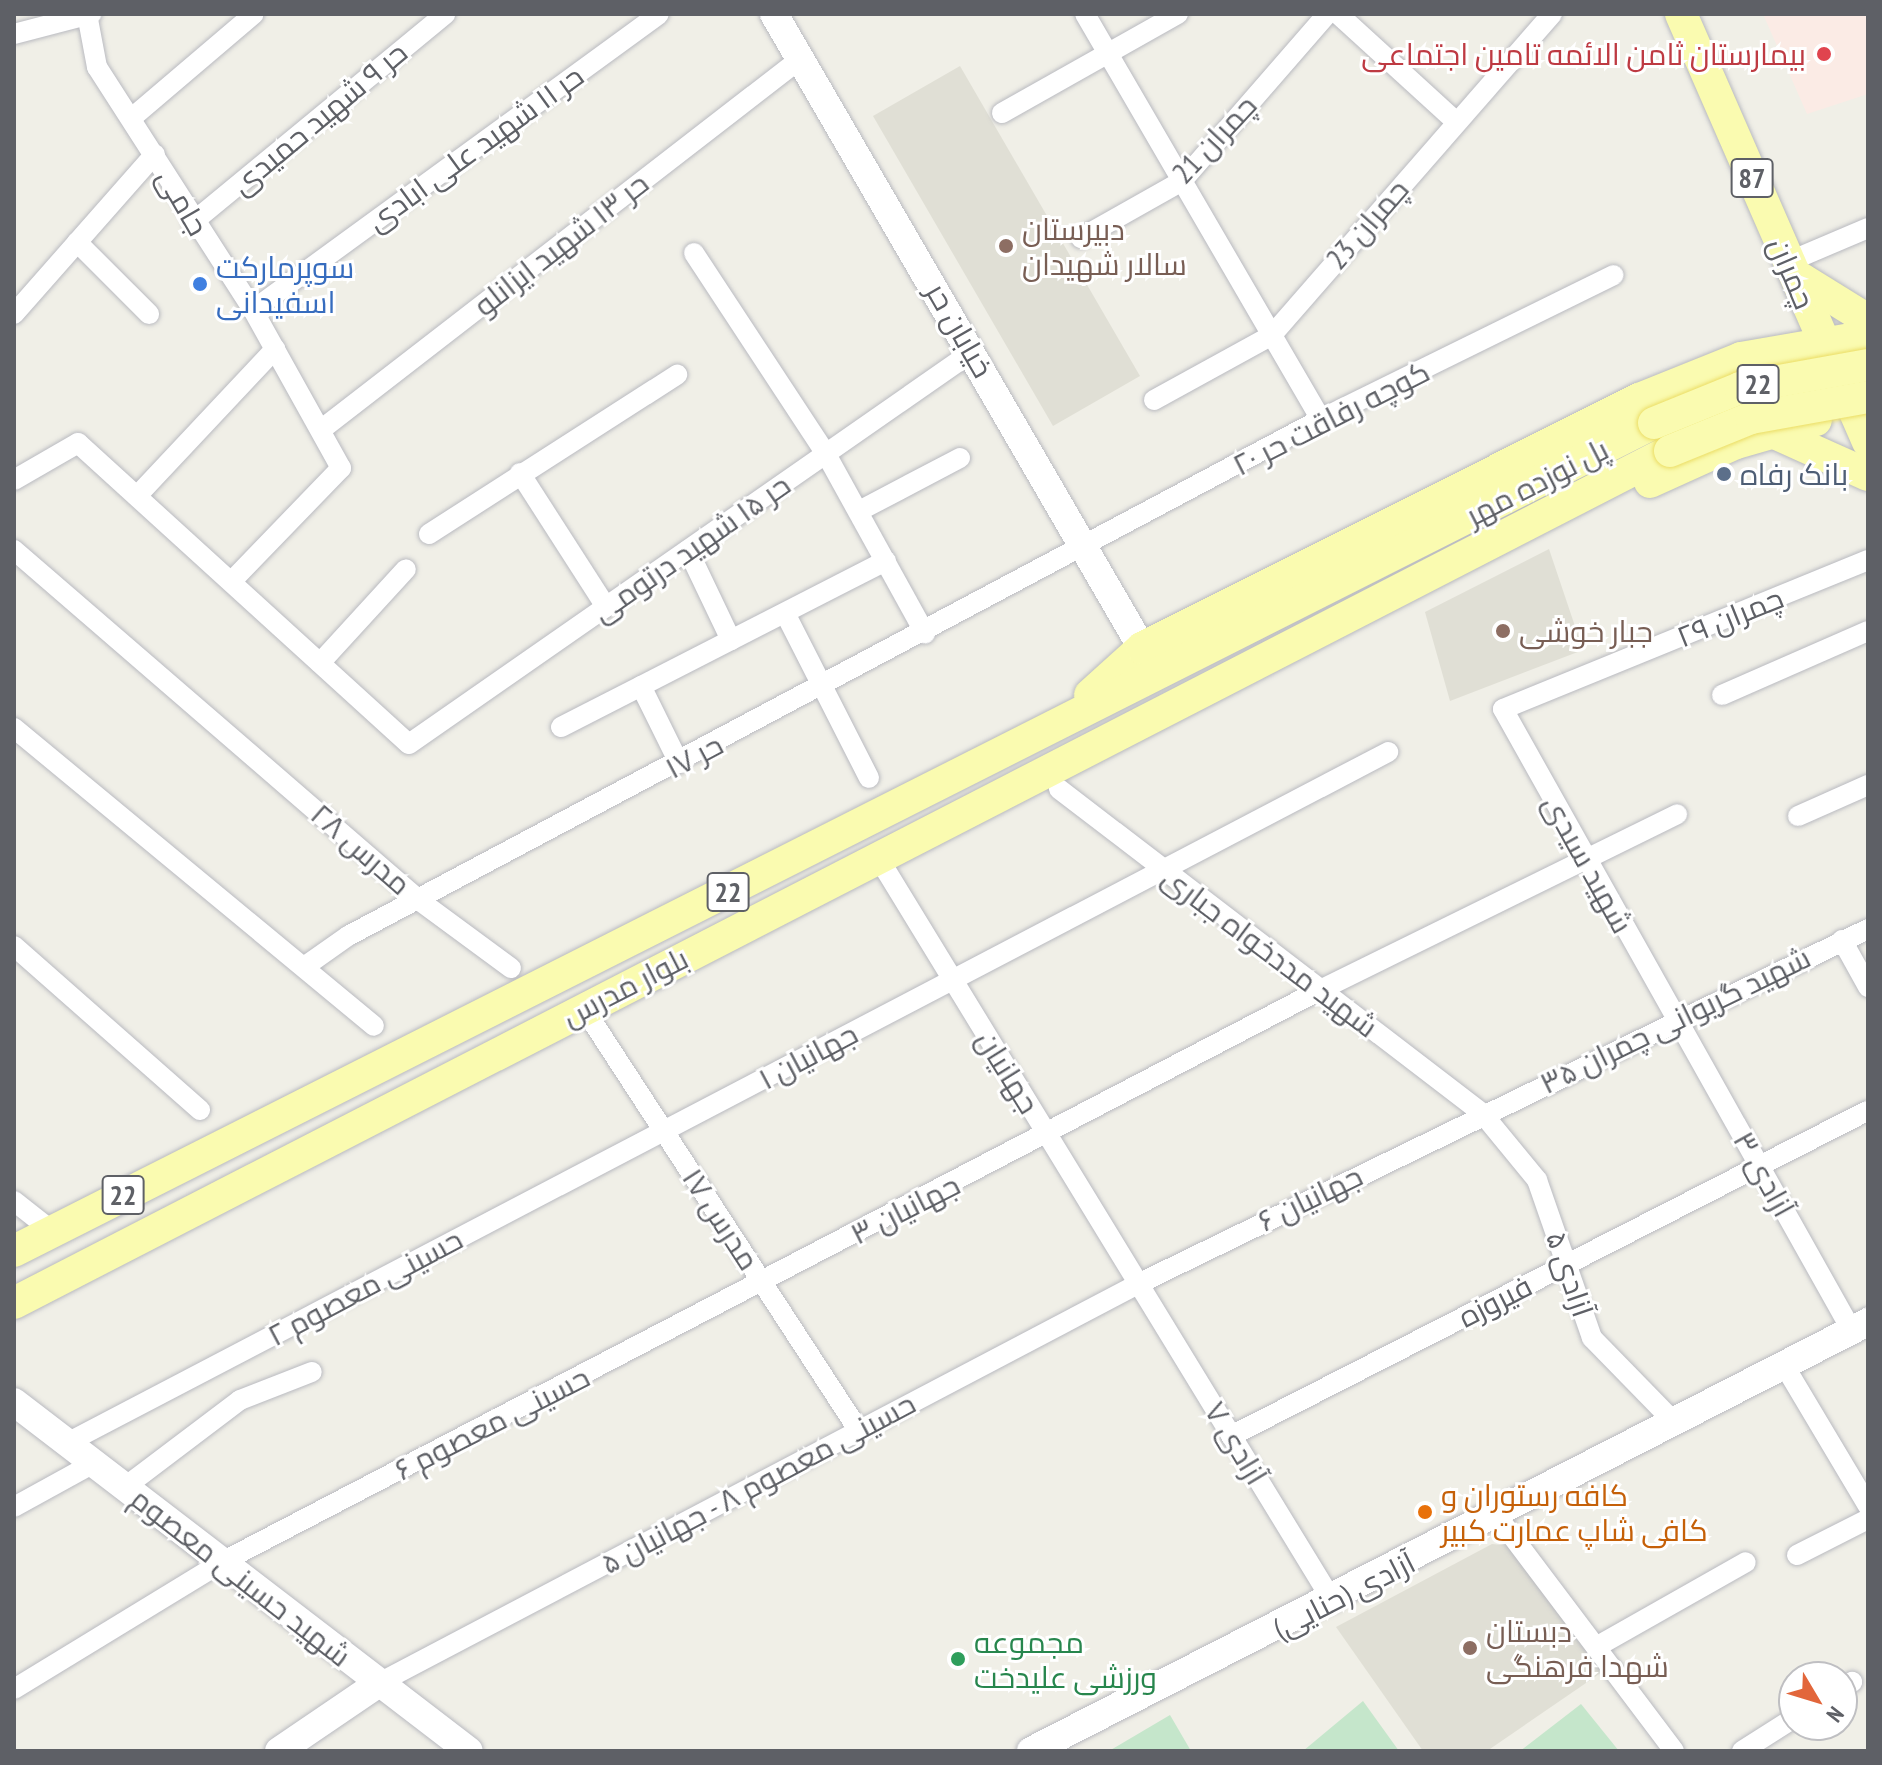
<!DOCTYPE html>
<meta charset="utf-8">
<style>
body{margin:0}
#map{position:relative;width:1882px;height:1765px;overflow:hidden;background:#f0efe7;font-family:"PT Sans Narrow",Cairo,sans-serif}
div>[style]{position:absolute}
.education>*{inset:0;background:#e0dfd5}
.medical>*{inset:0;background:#fbebe5}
.green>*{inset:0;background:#c5e6cb}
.roads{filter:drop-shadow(0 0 2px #b9bac0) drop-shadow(0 0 2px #b9bac0)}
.street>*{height:20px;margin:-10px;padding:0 10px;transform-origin:10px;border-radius:10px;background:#fff}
.secondary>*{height:28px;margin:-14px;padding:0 14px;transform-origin:14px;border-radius:14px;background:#fff}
.primary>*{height:32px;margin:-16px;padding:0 16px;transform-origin:16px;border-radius:16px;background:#fafbb0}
.bridges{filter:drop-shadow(0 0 2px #ebdd65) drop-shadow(0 0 2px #ebdd65)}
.primary-bridge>*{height:32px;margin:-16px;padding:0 16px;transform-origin:16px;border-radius:16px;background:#fafbb0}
.dots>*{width:22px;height:22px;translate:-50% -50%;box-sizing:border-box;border:4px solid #fff;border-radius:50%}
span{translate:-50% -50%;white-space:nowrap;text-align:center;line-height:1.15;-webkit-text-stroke:6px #fff;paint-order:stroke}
.shield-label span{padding:2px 6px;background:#fff;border:2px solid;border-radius:6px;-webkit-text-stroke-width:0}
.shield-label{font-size:28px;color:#5e6066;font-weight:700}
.health-label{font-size:30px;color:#be3a42}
.right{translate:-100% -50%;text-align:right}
.street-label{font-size:30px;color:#5e6066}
.education-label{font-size:30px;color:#785e54}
.left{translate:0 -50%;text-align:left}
.shop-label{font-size:30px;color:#366cbe}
.service-label{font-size:30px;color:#4e5e75}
.food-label{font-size:30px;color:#c56008}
.leisure-label{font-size:30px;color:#27864d}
.frame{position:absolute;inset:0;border:16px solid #5e6066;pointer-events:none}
.north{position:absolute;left:1778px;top:1661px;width:80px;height:80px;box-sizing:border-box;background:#fff;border:2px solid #bfbfc2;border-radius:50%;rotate:128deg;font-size:22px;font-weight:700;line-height:32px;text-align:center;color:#5e6066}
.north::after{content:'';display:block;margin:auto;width:28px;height:36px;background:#e2663b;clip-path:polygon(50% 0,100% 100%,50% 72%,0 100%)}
</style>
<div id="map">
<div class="education">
<i style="clip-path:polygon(960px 66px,1140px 376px,1053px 426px,873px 116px)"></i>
<i style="clip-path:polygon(1549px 549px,1583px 650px,1450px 701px,1425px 612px)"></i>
<i style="clip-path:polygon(1492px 1544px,1513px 1546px,1605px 1670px,1487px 1751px,1423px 1751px,1336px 1627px)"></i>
</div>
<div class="medical">
<i style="clip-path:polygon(1763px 14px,1868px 14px,1868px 94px,1807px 114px)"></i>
</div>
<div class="green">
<i style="clip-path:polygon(1363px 1701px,1399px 1751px,1303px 1751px)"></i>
<i style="clip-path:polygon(1581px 1704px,1619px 1751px,1520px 1751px)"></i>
<i style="clip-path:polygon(1170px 1715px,1191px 1751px,1109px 1751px)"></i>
</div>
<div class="roads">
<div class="street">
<i style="left:87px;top:14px;width:54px;rotate:79.3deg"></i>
<i style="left:97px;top:67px;width:289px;rotate:57.3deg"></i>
<i style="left:253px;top:310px;width:181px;rotate:60.9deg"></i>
<i style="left:341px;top:468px;width:158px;rotate:134deg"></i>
<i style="left:1085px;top:14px;width:469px;rotate:59.8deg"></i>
<i style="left:1338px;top:14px;width:159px;rotate:42.4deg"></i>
<i style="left:14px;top:34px;width:80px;rotate:-14.6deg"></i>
<i style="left:1002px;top:113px;width:202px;rotate:-29.4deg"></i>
<i style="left:134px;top:116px;width:157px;rotate:-40.4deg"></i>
<i style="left:193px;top:222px;width:327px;rotate:-39.5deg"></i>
<i style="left:1081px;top:238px;width:116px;rotate:-29.4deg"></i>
<i style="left:1182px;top:181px;width:221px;rotate:-49deg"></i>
<i style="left:77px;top:242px;width:102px;rotate:45deg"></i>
<i style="left:694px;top:253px;width:240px;rotate:56.7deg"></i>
<i style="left:826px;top:454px;width:205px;rotate:61.1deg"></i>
<i style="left:1788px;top:262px;width:87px;rotate:-23deg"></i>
<i style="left:253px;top:310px;width:502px;rotate:-36.09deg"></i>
<i style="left:14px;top:314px;width:213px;rotate:-48.6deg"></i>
<i style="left:1154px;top:400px;width:135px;rotate:-28.8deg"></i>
<i style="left:1272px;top:335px;width:426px;rotate:-48.9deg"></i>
<i style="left:322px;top:429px;width:604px;rotate:-37.74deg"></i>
<i style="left:520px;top:473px;width:159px;rotate:57.3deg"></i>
<i style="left:14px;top:480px;width:74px;rotate:-30deg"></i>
<i style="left:78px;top:443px;width:447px;rotate:42.3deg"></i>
<i style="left:409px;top:744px;width:686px;rotate:-34.85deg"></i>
<i style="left:137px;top:496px;width:202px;rotate:-46.8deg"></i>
<i style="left:859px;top:511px;width:114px;rotate:-27.7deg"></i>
<i style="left:429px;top:534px;width:295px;rotate:-32.7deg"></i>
<i style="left:14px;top:550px;width:537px;rotate:40.84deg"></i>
<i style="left:420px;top:901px;width:113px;rotate:36.4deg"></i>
<i style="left:688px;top:550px;width:100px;rotate:64.5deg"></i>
<i style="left:785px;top:613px;width:185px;rotate:63deg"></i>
<i style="left:320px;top:663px;width:127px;rotate:-47.5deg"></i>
<i style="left:641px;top:686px;width:86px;rotate:63.7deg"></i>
<i style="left:1722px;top:695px;width:159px;rotate:-23.7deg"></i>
<i style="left:561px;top:727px;width:365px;rotate:-27.1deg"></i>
<i style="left:14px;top:728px;width:467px;rotate:39.6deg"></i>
<i style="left:1059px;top:789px;width:533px;rotate:37.45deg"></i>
<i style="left:1482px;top:1113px;width:87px;rotate:50.6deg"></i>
<i style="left:1537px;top:1180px;width:167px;rotate:70.8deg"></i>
<i style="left:1592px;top:1338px;width:119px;rotate:45.7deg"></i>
<i style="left:1798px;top:816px;width:77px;rotate:-23.9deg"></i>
<i style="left:879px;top:859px;width:871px;rotate:58.57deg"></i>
<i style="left:1842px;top:940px;width:54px;rotate:61deg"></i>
<i style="left:14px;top:946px;width:248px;rotate:41.4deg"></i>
<i style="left:304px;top:967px;width:54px;rotate:-35.2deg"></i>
<i style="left:348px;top:936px;width:1102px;rotate:-27.98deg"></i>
<i style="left:1321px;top:419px;width:326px;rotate:-26.2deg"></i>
<i style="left:583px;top:1007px;width:506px;rotate:56.94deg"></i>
<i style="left:14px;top:1201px;width:48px;rotate:38.3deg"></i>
<i style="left:1852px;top:1331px;width:713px;rotate:-119.3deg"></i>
<i style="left:1503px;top:709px;width:394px;rotate:-22.2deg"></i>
<i style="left:1784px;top:1365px;width:164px;rotate:59.2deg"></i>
<i style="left:1231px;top:1436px;width:714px;rotate:-27.07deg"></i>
<i style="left:67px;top:1443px;width:1491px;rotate:-27.61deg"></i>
<i style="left:125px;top:1487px;width:144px;rotate:-37.1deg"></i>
<i style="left:240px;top:1400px;width:77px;rotate:-21.3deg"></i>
<i style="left:14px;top:1507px;width:91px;rotate:-28.8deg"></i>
<i style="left:1497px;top:1516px;width:294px;rotate:53deg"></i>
<i style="left:1797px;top:1555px;width:80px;rotate:-26.9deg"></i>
<i style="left:1596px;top:1647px;width:172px;rotate:-29.5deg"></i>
<i style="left:379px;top:1683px;width:857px;rotate:-27.73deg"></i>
<i style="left:1138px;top:1284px;width:812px;rotate:-25.93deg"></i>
<i style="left:1842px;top:1688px;width:12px;rotate:-31deg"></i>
<i style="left:14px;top:1689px;width:244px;rotate:-31.4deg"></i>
<i style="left:222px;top:1562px;width:1238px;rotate:-27.52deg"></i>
<i style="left:1320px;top:990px;width:398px;rotate:-26.2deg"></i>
<i style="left:1742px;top:1751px;width:62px;rotate:-32.4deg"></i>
</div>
<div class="secondary">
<i style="left:774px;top:14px;width:733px;rotate:59.87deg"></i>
<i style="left:14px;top:1402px;width:573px;rotate:37.49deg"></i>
<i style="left:279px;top:1751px;width:121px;rotate:-34.2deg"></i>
<i style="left:1031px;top:1751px;width:941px;rotate:-27.14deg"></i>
</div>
<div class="primary">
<i style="left:1681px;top:14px;width:467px;rotate:66.4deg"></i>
<i style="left:1797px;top:276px;width:84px;rotate:31.8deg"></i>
<i style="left:1770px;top:431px;width:107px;rotate:24.2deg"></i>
<i style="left:1650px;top:482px;width:94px;rotate:-24.4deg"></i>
<i style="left:1736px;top:443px;width:83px;rotate:-16deg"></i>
<i style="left:1090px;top:695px;width:70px;rotate:-42.1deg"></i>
<i style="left:1142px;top:648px;width:556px;rotate:-26.61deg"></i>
<i style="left:1639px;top:399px;width:110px;rotate:-21.9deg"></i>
<i style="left:1741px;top:358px;width:129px;rotate:-9.8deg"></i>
<i style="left:14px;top:1251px;width:1837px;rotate:-26.79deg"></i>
<i style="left:14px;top:1303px;width:1862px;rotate:-27.23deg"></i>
</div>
</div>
<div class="bridges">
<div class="primary-bridge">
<i style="left:1654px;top:423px;width:93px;rotate:-22.1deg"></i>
<i style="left:1740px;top:388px;width:130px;rotate:-10.2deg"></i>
<i style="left:1670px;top:451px;width:87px;rotate:-22.2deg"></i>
<i style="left:1751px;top:418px;width:119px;rotate:-10.2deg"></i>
</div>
</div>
<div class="dots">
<i style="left:1824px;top:54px;background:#e0444e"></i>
<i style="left:1006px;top:246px;background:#8d6e63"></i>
<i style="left:200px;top:284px;background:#3f7fe0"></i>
<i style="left:1724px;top:474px;background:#5c6f8a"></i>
<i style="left:1503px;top:631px;background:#8d6e63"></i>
<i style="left:1425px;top:1512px;background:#e8710a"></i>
<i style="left:1470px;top:1648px;background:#8d6e63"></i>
<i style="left:958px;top:1659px;background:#2e9e5b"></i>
</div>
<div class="shield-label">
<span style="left:1752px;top:178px">87</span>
<span style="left:1758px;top:384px">22</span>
<span style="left:728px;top:892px">22</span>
<span style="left:123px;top:1195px">22</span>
</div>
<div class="health-label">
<span class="right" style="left:1806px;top:54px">بیمارستان ثامن الائمه تامین اجتماعی</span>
</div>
<div class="street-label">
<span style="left:319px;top:118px;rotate:-40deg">حر ۹ شهید حمیدی</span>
<span style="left:1214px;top:139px;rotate:-47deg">چمران 21</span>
<span style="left:475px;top:148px;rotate:-36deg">حر ۱۱ شهید علی ابادی</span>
<span style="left:183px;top:202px;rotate:60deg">جامی</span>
<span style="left:1367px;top:224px;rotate:-49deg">چمران 23</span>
<span style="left:561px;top:244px;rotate:-38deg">حر ۱۳ شهید ایزانلو</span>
<span style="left:1792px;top:273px;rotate:67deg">چمران</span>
<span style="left:960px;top:330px;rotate:60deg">خیابان حر</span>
<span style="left:1331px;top:418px;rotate:-27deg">کوچه رفاقت حر ۲۰</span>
<span style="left:1537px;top:482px;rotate:-27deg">پل نوزده مهر</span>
<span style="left:691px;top:548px;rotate:-35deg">حر ۱۵ شهید درتومی</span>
<span style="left:1730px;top:617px;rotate:-22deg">چمران ۲۹</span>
<span style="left:694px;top:756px;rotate:-28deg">حر ۱۷</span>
<span style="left:361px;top:849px;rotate:41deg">مدرس ۲۸</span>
<span style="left:1588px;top:864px;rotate:61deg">شهید سیدی</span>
<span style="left:1270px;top:952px;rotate:37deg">شهید مددخواه جباری</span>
<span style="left:625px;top:987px;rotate:-27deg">بلوار مدرس</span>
<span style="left:1675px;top:1020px;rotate:-26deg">شهید گریوانی چمران ۳۵</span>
<span style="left:808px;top:1056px;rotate:-28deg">جهانیان ۱</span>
<span style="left:1008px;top:1072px;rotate:58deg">جهانیان</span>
<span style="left:1764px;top:1174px;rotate:61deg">آزادی ۳</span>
<span style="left:1310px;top:1198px;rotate:-26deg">جهانیان ۶</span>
<span style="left:905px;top:1209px;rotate:-27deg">جهانیان ۳</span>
<span style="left:721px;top:1219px;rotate:57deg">مدرس ۱۷</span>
<span style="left:1570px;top:1274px;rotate:71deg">آزادی ۵</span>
<span style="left:365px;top:1287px;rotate:-28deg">حسینی معصوم ۲</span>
<span style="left:1495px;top:1301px;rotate:-27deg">فیروزه</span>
<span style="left:492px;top:1423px;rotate:-27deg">حسینی معصوم ۶</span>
<span style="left:1236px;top:1443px;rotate:59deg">آزادی ۷</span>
<span style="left:758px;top:1483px;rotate:-28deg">حسینی معصوم ۸ - جهانیان ۵</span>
<span style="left:241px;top:1577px;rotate:38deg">شهید حسینی معصوم</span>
<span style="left:1344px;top:1595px;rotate:-27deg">آزادی (حنایی)</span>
</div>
<div class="education-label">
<span class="left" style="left:1022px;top:246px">دبیرستان<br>سالار شهیدان</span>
<span class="left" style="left:1519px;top:631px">جبار خوشی</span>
<span class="left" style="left:1486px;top:1648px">دبستان<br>شهدا فرهنگی</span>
</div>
<div class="shop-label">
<span class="left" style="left:216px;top:284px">سوپرمارکت<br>اسفیدانی</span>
</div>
<div class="service-label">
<span class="left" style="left:1740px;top:474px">بانک رفاه</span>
</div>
<div class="food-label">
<span class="left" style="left:1441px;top:1512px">کافه رستوران و<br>کافی شاپ عمارت کبیر</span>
</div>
<div class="leisure-label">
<span class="left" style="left:974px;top:1659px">مجموعه<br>ورزشی علیدخت</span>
</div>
<div class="frame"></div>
<div class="north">N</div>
</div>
